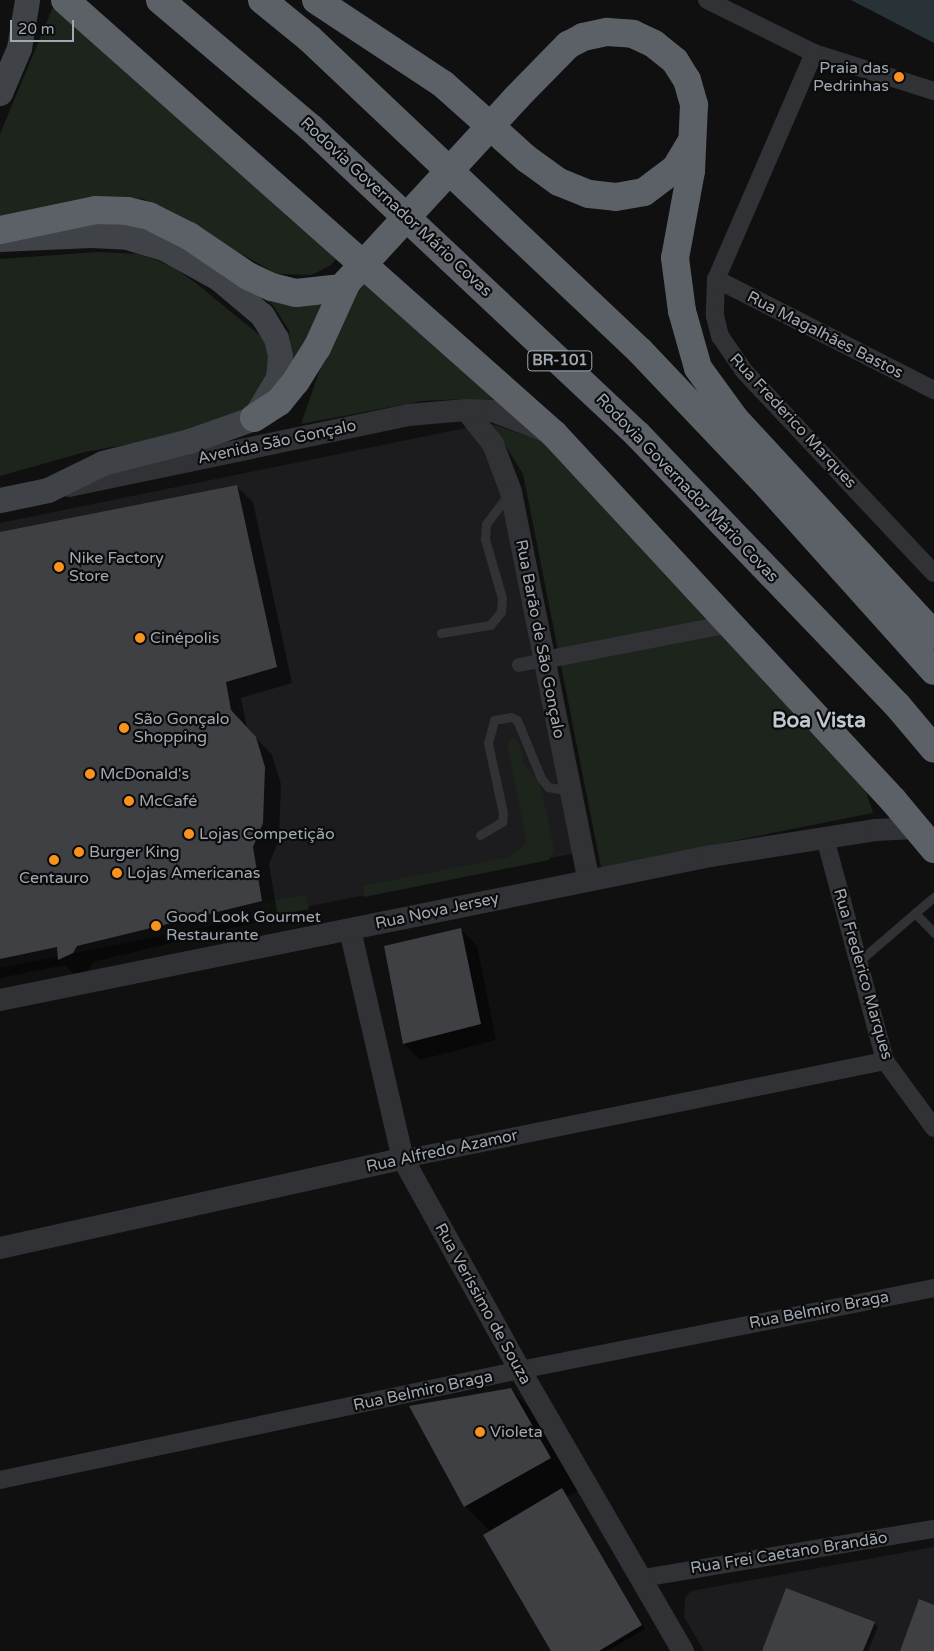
<!DOCTYPE html>
<meta charset="utf-8">
<style>
body{margin:0}
#map{position:relative;width:934px;height:1651px;overflow:hidden;background:#101011;font-family:"Varela Round",sans-serif}
div>[style]{position:absolute}
.built>*{inset:0;background:#1c1c1e}
.green>*{inset:0;background:#1c241c}
.water>*{inset:0;background:#283337}
.shadow>*{inset:0;background:#0007}
.building>*{inset:0;background:#3e4044}
.service>*{height:9px;margin:-4.5px;padding:0 4.5px;transform-origin:4.5px;border-radius:4.5px;background:#313236}
.pedestrian>*{height:14px;margin:-7px;padding:0 7px;transform-origin:7px;border-radius:7px;background:#313236}
.minor>*{height:18px;margin:-9px;padding:0 9px;transform-origin:9px;border-radius:9px;background:#313236}
.tertiary>*{height:22px;margin:-11px;padding:0 11px;transform-origin:11px;border-radius:11px;background:#313236}
.secondary>*{height:25px;margin:-12.5px;padding:0 12.5px;transform-origin:12.5px;border-radius:12.5px;background:#3f4247}
.motorway>*{height:28px;margin:-14px;padding:0 14px;transform-origin:14px;border-radius:14px;background:#5c6168}
.motorway-bridge>*{height:28px;margin:-14px;padding:0 14px;transform-origin:14px;border-radius:14px;background:#5c6168}
.dots>*{width:14px;height:14px;translate:-50% -50%;box-sizing:border-box;border:2px solid #0b0b0c;border-radius:50%}
span{translate:-50% -50%;white-space:nowrap;text-align:center;line-height:1.15;-webkit-text-stroke:4.5px #0b0b0c;paint-order:stroke}
.shield-label span{padding:1px 4px;background:#0b0b0c;border:1px solid;border-radius:4px;-webkit-text-stroke-width:0}
.shield-label{font-size:15px;color:#a0a9b3;font-weight:700}
.poi-label{font-size:16px;color:#a0a9b3}
.right{translate:-100% -50%;text-align:right}
.left{translate:0 -50%;text-align:left}
.street-label{font-size:16px;color:#a0a9b3}
.district-label{font-size:21px;color:#c1c7cf;font-weight:700}
.scale{position:absolute;left:10px;top:20px;width:64px;height:22px;box-sizing:border-box;border:2px solid #a0a9b3;border-top:0;padding-left:6px;font-size:15px;line-height:18px;white-space:nowrap;color:#a0a9b3;-webkit-text-stroke:4px #0b0b0c;paint-order:stroke}
</style>
<div id="map">
<div class="built">
<i style="clip-path:polygon(485px 424px,581px 852px,0 968px,0 523px)"></i>
<i style="clip-path:polygon(934px 1547px,934px 1651px,704px 1651px,684px 1617px,685px 1597px,691px 1591px)"></i>
</div>
<div class="green">
<i style="clip-path:polygon(53px 7px,339px 256px,331px 265px,312px 275px,277px 274px,144px 199px,98px 196px,0 223px,0 134px)"></i>
<i style="clip-path:polygon(98px 252px,139px 254px,172px 266px,197px 284px,263px 338px,271px 358px,267px 385px,254px 408px,169px 437px,85px 452px,0 476px,0 259px)"></i>
<i style="clip-path:polygon(363px 281px,504px 404px,463px 399px,423px 401px,301px 424px,327px 349px)"></i>
<i style="clip-path:polygon(245px 287px,326px 298px,295px 364px,291px 360px,289px 330px,272px 304px)"></i>
<i style="clip-path:polygon(492px 424px,547px 443px,865px 788px,873px 813px,601px 867px,523px 474px)"></i>
<i style="clip-path:polygon(512px 738px,519px 742px,524px 763px,540px 784px,554px 849px,549px 860px,364px 897px,363px 886px,509px 857px,527px 843px,507px 744px)"></i>
<i style="clip-path:polygon(306px 895px,309px 909px,278px 915px,267px 913px,260px 906px,264px 902px)"></i>
</div>
<div class="water">
<i style="clip-path:polygon(851px 0,934px 0,934px 43px)"></i>
</div>
<div class="shadow">
<i style="clip-path:polygon(236px 486px,253px 502px,292px 683px,241px 698px,247px 728px,272px 755px,281px 784px,279px 840px,269px 864px,278px 917px,93px 962px,89px 970px,76px 976px,65px 965px,0 978px,0 534px)"></i>
<i style="clip-path:polygon(461px 930px,477px 946px,496px 1040px,420px 1060px,404px 1044px)"></i>
<i style="clip-path:polygon(511px 1389px,541px 1420px,581px 1489px,567px 1497px,645px 1629px,608px 1651px,552px 1651px,491px 1532px,465px 1506px,411px 1407px)"></i>
<i style="clip-path:polygon(874px 1623px,878px 1627px,868px 1651px,763px 1651px)"></i>
</div>
<div class="building">
<i style="clip-path:polygon(237px 485px,277px 667px,226px 682px,231px 710px,256px 737px,265px 767px,263px 823px,253px 847px,262px 901px,77px 946px,73px 953px,58px 960px,57px 947px,0 959px,0 532px)"></i>
<i style="clip-path:polygon(461px 928px,481px 1024px,403px 1044px,384px 946px)"></i>
<i style="clip-path:polygon(511px 1388px,551px 1458px,464px 1507px,409px 1406px)"></i>
<i style="clip-path:polygon(562px 1488px,642px 1625px,599px 1651px,551px 1651px,483px 1535px)"></i>
<i style="clip-path:polygon(786px 1588px,875px 1622px,863px 1651px,762px 1651px)"></i>
<i style="clip-path:polygon(919px 1599px,934px 1605px,934px 1651px,900px 1651px)"></i>
</div>
<div class="service">
<i style="left:441px;top:633px;width:50px;rotate:-9.3deg"></i>
<i style="left:490px;top:625px;width:17px;rotate:-50deg"></i>
<i style="left:501px;top:612px;width:14px;rotate:-86deg"></i>
<i style="left:502px;top:598px;width:61px;rotate:-106.1deg"></i>
<i style="left:485px;top:539px;width:15px;rotate:-86deg"></i>
<i style="left:486px;top:524px;width:38px;rotate:-53deg"></i>
<i style="left:480px;top:835px;width:26px;rotate:-31deg"></i>
<i style="left:502px;top:822px;width:9px;rotate:-84deg"></i>
<i style="left:503px;top:813px;width:72px;rotate:-102.1deg"></i>
<i style="left:488px;top:743px;width:24px;rotate:-75deg"></i>
<i style="left:494px;top:720px;width:17px;rotate:-10deg"></i>
<i style="left:511px;top:717px;width:7px;rotate:27deg"></i>
<i style="left:517px;top:720px;width:63px;rotate:67.5deg"></i>
<i style="left:541px;top:778px;width:11px;rotate:52deg"></i>
<i style="left:548px;top:787px;width:23px;rotate:10deg"></i>
<i style="left:934px;top:897px;width:25px;rotate:140deg"></i>
<i style="left:915px;top:913px;width:28px;rotate:46deg"></i>
<i style="left:858px;top:962px;width:75px;rotate:-40.7deg"></i>
</div>
<div class="pedestrian">
<i style="left:519px;top:665px;width:25px;rotate:-11deg"></i>
</div>
<div class="minor">
<i style="left:707px;top:0;width:119px;rotate:26.4deg"></i>
<i style="left:814px;top:53px;width:126px;rotate:17.6deg"></i>
<i style="left:814px;top:53px;width:246px;rotate:113.4deg"></i>
<i style="left:716px;top:279px;width:37px;rotate:92deg"></i>
<i style="left:715px;top:316px;width:21px;rotate:76deg"></i>
<i style="left:720px;top:336px;width:42px;rotate:55.6deg"></i>
<i style="left:744px;top:371px;width:277px;rotate:46.8deg"></i>
<i style="left:716px;top:279px;width:245px;rotate:27deg"></i>
<i style="left:544px;top:660px;width:188px;rotate:-11deg"></i>
<i style="left:825px;top:838px;width:231px;rotate:74.9deg"></i>
<i style="left:885px;top:1061px;width:83px;rotate:53.8deg"></i>
<i style="left:403px;top:1159px;width:492px;rotate:-11.5deg"></i>
<i style="left:0;top:1480px;width:532px;rotate:-11.94deg"></i>
<i style="left:520px;top:1370px;width:422px;rotate:-11.2deg"></i>
<i style="left:643px;top:1578px;width:295px;rotate:-9.6deg"></i>
</div>
<div class="tertiary">
<i style="left:466px;top:410px;width:43px;rotate:51.5deg"></i>
<i style="left:493px;top:444px;width:51px;rotate:69.4deg"></i>
<i style="left:511px;top:492px;width:395px;rotate:78.7deg"></i>
<i style="left:69px;top:486px;width:346px;rotate:-11.8deg"></i>
<i style="left:408px;top:415px;width:58px;rotate:-4.9deg"></i>
<i style="left:466px;top:410px;width:26px;rotate:2deg"></i>
<i style="left:492px;top:411px;width:60px;rotate:20.6deg"></i>
<i style="left:350px;top:930px;width:235px;rotate:77deg"></i>
<i style="left:403px;top:1159px;width:241px;rotate:61deg"></i>
<i style="left:520px;top:1370px;width:325px;rotate:59.9deg"></i>
<i style="left:0;top:1000px;width:725px;rotate:-11.45deg"></i>
<i style="left:711px;top:856px;width:166px;rotate:-9deg"></i>
<i style="left:875px;top:830px;width:41px;rotate:-2.8deg"></i>
<i style="left:0;top:1248px;width:413px;rotate:-12.5deg"></i>
</div>
<div class="secondary">
<i style="left:0;top:93px;width:49px;rotate:-67.1deg"></i>
<i style="left:19px;top:48px;width:49px;rotate:-80.5deg"></i>
<i style="left:0;top:239px;width:91px;rotate:-2.5deg"></i>
<i style="left:91px;top:235px;width:36px;rotate:3deg"></i>
<i style="left:127px;top:237px;width:39px;rotate:17deg"></i>
<i style="left:164px;top:248px;width:62px;rotate:29.1deg"></i>
<i style="left:218px;top:278px;width:57px;rotate:40.1deg"></i>
<i style="left:262px;top:315px;width:27px;rotate:59deg"></i>
<i style="left:276px;top:338px;width:18px;rotate:77deg"></i>
<i style="left:280px;top:356px;width:22px;rotate:95deg"></i>
<i style="left:278px;top:378px;width:47px;rotate:121deg"></i>
<i style="left:254px;top:418px;width:69px;rotate:160.5deg"></i>
<i style="left:189px;top:441px;width:89px;rotate:165.7deg"></i>
<i style="left:103px;top:463px;width:61px;rotate:153.9deg"></i>
<i style="left:48px;top:490px;width:49px;rotate:168.2deg"></i>
</div>
<div class="motorway">
<i style="left:65px;top:0;width:654px;rotate:41.59deg"></i>
<i style="left:554px;top:434px;width:499px;rotate:47.2deg"></i>
<i style="left:893px;top:800px;width:64px;rotate:50.1deg"></i>
<i style="left:160px;top:0;width:197px;rotate:40.3deg"></i>
<i style="left:310px;top:127px;width:449px;rotate:43.2deg"></i>
<i style="left:637px;top:434px;width:376px;rotate:46.2deg"></i>
<i style="left:897px;top:705px;width:57px;rotate:49.9deg"></i>
<i style="left:262px;top:0;width:62px;rotate:39.1deg"></i>
<i style="left:310px;top:39px;width:454px;rotate:43.4deg"></i>
<i style="left:640px;top:351px;width:187px;rotate:46.5deg"></i>
<i style="left:769px;top:487px;width:247px;rotate:48.1deg"></i>
<i style="left:316px;top:0;width:152px;rotate:33.5deg"></i>
<i style="left:443px;top:84px;width:113px;rotate:41.8deg"></i>
<i style="left:527px;top:159px;width:39px;rotate:36deg"></i>
<i style="left:559px;top:182px;width:32px;rotate:22deg"></i>
<i style="left:589px;top:194px;width:27px;rotate:6deg"></i>
<i style="left:616px;top:197px;width:28px;rotate:-10deg"></i>
<i style="left:644px;top:192px;width:39px;rotate:-37deg"></i>
<i style="left:675px;top:169px;width:33px;rotate:-59deg"></i>
<i style="left:517px;top:97px;width:73px;rotate:-45.6deg"></i>
<i style="left:568px;top:45px;width:17px;rotate:-28deg"></i>
<i style="left:583px;top:37px;width:25px;rotate:-12deg"></i>
<i style="left:607px;top:32px;width:26px;rotate:4deg"></i>
<i style="left:633px;top:34px;width:23px;rotate:25deg"></i>
<i style="left:654px;top:44px;width:27px;rotate:39deg"></i>
<i style="left:675px;top:61px;width:22px;rotate:58deg"></i>
<i style="left:687px;top:80px;width:26px;rotate:74deg"></i>
<i style="left:694px;top:105px;width:66px;rotate:92.6deg"></i>
<i style="left:691px;top:171px;width:88px;rotate:100.4deg"></i>
<i style="left:675px;top:258px;width:53px;rotate:82.5deg"></i>
<i style="left:682px;top:311px;width:59px;rotate:74.3deg"></i>
<i style="left:698px;top:368px;width:63px;rotate:54deg"></i>
<i style="left:735px;top:419px;width:294px;rotate:47.3deg"></i>
<i style="left:0;top:230px;width:98px;rotate:-11.8deg"></i>
<i style="left:96px;top:210px;width:31px;rotate:2deg"></i>
<i style="left:127px;top:211px;width:23px;rotate:13deg"></i>
<i style="left:149px;top:216px;width:45px;rotate:26.6deg"></i>
<i style="left:189px;top:236px;width:71px;rotate:34.1deg"></i>
<i style="left:248px;top:276px;width:26px;rotate:25deg"></i>
<i style="left:272px;top:287px;width:25px;rotate:14deg"></i>
<i style="left:296px;top:293px;width:46px;rotate:-6.2deg"></i>
<i style="left:254px;top:418px;width:30px;rotate:-33deg"></i>
<i style="left:279px;top:402px;width:27px;rotate:-51deg"></i>
<i style="left:296px;top:381px;width:39px;rotate:-58deg"></i>
<i style="left:317px;top:348px;width:72px;rotate:-65.6deg"></i>
</div>
<div class="motorway-bridge">
<i style="left:347px;top:282px;width:251px;rotate:-47.4deg"></i>
</div>
<div class="dots">
<i style="left:899px;top:77px;background:#fa921f"></i>
<i style="left:59px;top:567px;background:#fa921f"></i>
<i style="left:140px;top:638px;background:#fa921f"></i>
<i style="left:124px;top:728px;background:#fa921f"></i>
<i style="left:90px;top:774px;background:#fa921f"></i>
<i style="left:129px;top:801px;background:#fa921f"></i>
<i style="left:189px;top:834px;background:#fa921f"></i>
<i style="left:79px;top:852px;background:#fa921f"></i>
<i style="left:54px;top:860px;background:#fa921f"></i>
<i style="left:117px;top:873px;background:#fa921f"></i>
<i style="left:156px;top:926px;background:#fa921f"></i>
<i style="left:480px;top:1432px;background:#fa921f"></i>
</div>
<div class="shield-label">
<span style="left:560px;top:361px">BR-101</span>
</div>
<div class="poi-label">
<span class="right" style="left:889px;top:77px">Praia das<br>Pedrinhas</span>
<span class="left" style="left:69px;top:567px">Nike Factory<br>Store</span>
<span class="left" style="left:150px;top:638px">Cinépolis</span>
<span class="left" style="left:134px;top:728px">São Gonçalo<br>Shopping</span>
<span class="left" style="left:100px;top:774px">McDonald's</span>
<span class="left" style="left:139px;top:801px">McCafé</span>
<span class="left" style="left:199px;top:834px">Lojas Competição</span>
<span class="left" style="left:89px;top:852px">Burger King</span>
<span class="left" style="left:127px;top:873px">Lojas Americanas</span>
<span style="left:54px;top:878px">Centauro</span>
<span class="left" style="left:166px;top:926px">Good Look Gourmet<br>Restaurante</span>
<span class="left" style="left:490px;top:1432px">Violeta</span>
</div>
<div class="street-label">
<span style="left:396px;top:207px;rotate:43deg">Rodovia Governador Mário Covas</span>
<span style="left:825px;top:335px;rotate:27deg">Rua Magalhães Bastos</span>
<span style="left:793px;top:421px;rotate:47deg">Rua Frederico Marques</span>
<span style="left:277px;top:442px;rotate:-12deg">Avenida São Gonçalo</span>
<span style="left:687px;top:488px;rotate:46deg">Rodovia Governador Mário Covas</span>
<span style="left:540px;top:639px;rotate:79deg">Rua Barão de São Gonçalo</span>
<span style="left:437px;top:911px;rotate:-12deg">Rua Nova Jersey</span>
<span style="left:863px;top:974px;rotate:74deg">Rua Frederico Marques</span>
<span style="left:442px;top:1151px;rotate:-12deg">Rua Alfredo Azamor</span>
<span style="left:483px;top:1304px;rotate:61deg">Rua Veríssimo de Souza</span>
<span style="left:819px;top:1310px;rotate:-11deg">Rua Belmiro Braga</span>
<span style="left:423px;top:1391px;rotate:-12deg">Rua Belmiro Braga</span>
<span style="left:789px;top:1553px;rotate:-9deg">Rua Frei Caetano Brandão</span>
</div>
<div class="district-label">
<span style="left:819px;top:721px">Boa Vista</span>
</div>
<div class="scale">20 m</div>
</div>
